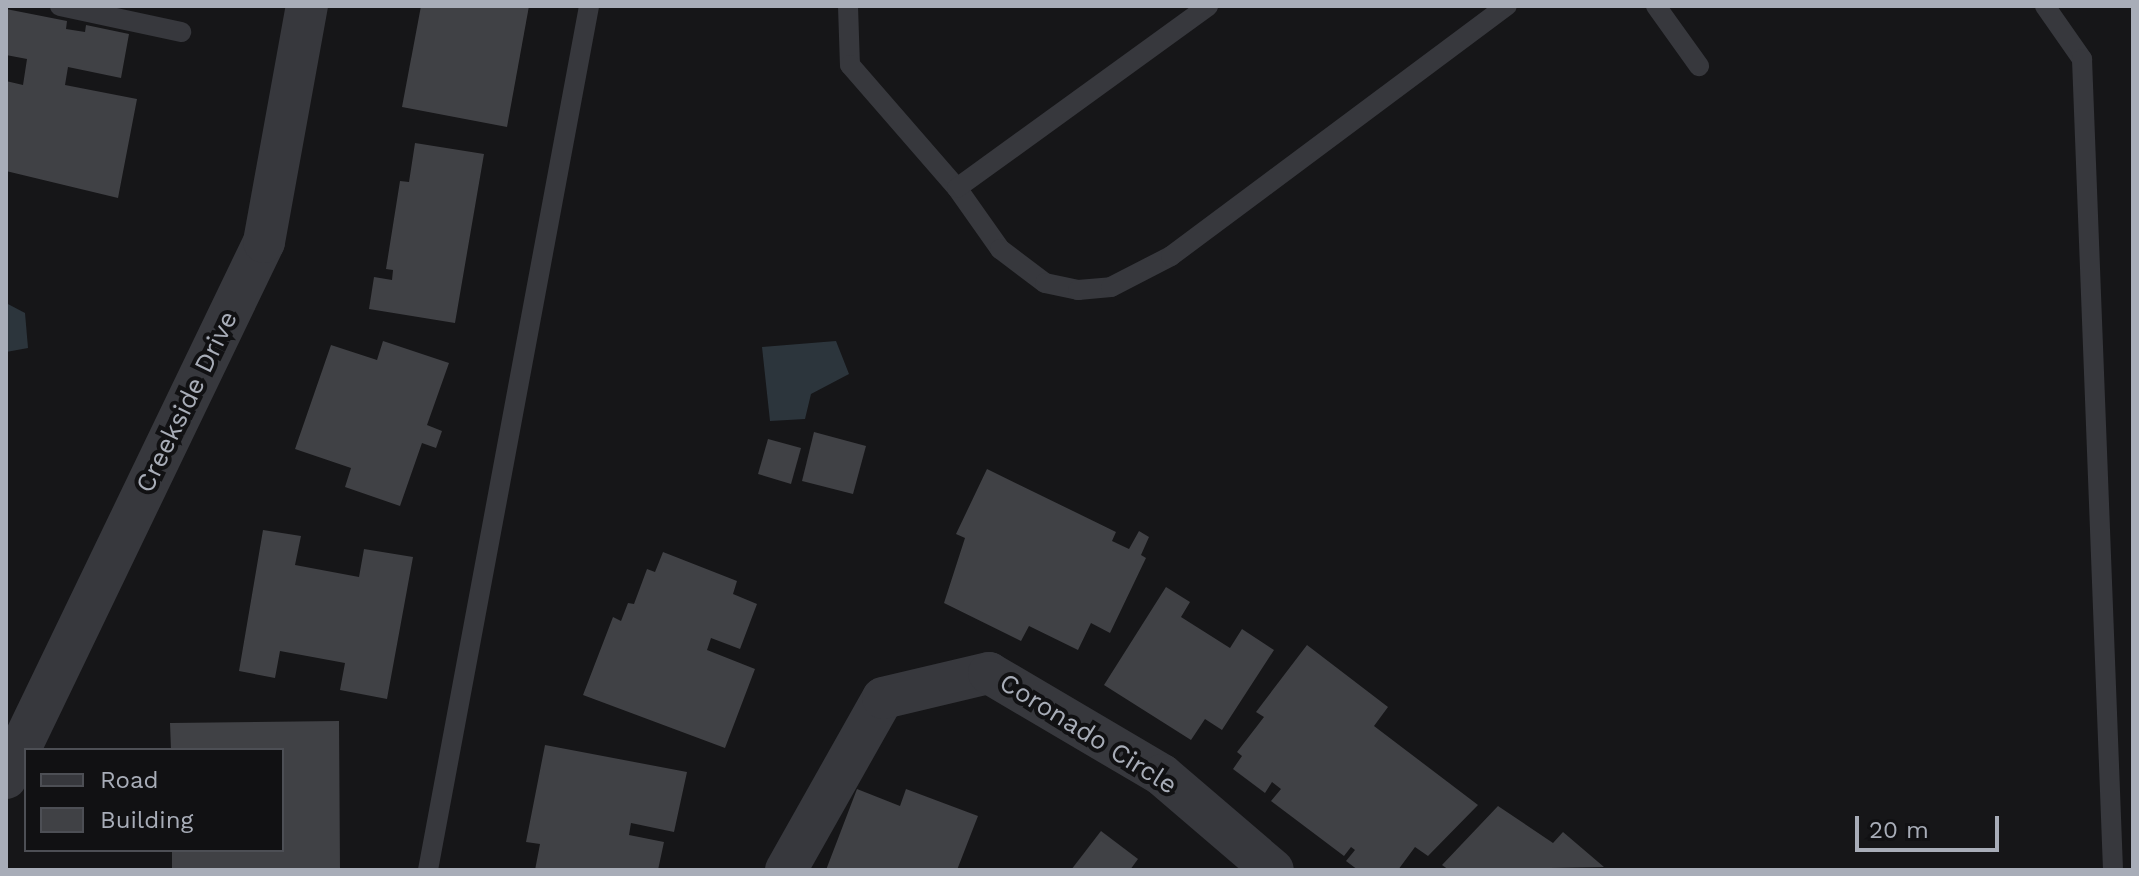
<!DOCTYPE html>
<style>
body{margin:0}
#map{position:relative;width:2139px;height:876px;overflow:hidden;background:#161618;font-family:"Work Sans",sans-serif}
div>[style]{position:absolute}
.water>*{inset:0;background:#2c353c}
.building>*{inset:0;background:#404145}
.service>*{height:20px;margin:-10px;padding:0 10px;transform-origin:10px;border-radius:10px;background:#37383d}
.minor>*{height:42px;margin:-21px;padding:0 21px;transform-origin:21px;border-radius:21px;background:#37383d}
span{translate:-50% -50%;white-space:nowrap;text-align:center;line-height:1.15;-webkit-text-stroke:8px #111113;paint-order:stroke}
.street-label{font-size:26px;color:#a8adb8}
.frame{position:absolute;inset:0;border:8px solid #a8adb8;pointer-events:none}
.legend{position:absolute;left:24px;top:748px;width:260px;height:104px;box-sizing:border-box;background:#111113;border:2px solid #4d4f55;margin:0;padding:10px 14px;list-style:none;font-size:24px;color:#a8adb8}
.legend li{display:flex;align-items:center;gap:16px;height:40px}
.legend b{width:40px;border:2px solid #4d4f55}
.scale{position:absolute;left:1855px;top:816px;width:144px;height:36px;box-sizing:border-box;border:4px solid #a8adb8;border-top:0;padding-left:10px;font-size:24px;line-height:28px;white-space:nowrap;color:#a8adb8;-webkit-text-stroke:6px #111113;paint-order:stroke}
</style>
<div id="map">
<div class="water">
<i style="clip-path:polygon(6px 303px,25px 313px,28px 348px,6px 352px)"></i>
<i style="clip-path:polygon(836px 341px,849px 374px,811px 394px,805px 419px,770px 421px,762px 347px)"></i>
</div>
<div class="building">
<i style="clip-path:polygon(421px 6px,529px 6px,507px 127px,402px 107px)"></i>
<i style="clip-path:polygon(6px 9px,67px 21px,66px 29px,85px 32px,86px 25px,129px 34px,121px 78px,68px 67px,65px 85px,137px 99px,118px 198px,6px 171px,6px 81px,23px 85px,27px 59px,6px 55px)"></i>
<i style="clip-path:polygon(415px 143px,484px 154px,455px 323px,369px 309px,374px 277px,392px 280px,393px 270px,386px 269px,400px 181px,409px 182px)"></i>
<i style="clip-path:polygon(383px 341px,449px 363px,427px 425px,442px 431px,436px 448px,422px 443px,400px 506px,345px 487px,351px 468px,295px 449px,331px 345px,377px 360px)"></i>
<i style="clip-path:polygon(814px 432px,866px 446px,853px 494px,802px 481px)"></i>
<i style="clip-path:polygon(768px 439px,801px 448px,791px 484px,758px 474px)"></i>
<i style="clip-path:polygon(987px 469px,1116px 532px,1112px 541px,1129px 549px,1139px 531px,1149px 537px,1141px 555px,1146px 558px,1110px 633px,1091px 623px,1078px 650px,1029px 626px,1021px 641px,944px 603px,965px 538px,956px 534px)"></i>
<i style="clip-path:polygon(263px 530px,301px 536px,295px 565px,359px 577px,364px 549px,413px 557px,387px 699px,340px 690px,345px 663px,280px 651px,275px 678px,239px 671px)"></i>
<i style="clip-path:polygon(663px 552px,737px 581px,733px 594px,757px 604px,740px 649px,711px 638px,707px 650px,755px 669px,725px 748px,583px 695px,613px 617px,621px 621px,628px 603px,634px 604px,647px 569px,655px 572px)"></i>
<i style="clip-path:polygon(1166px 587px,1190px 602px,1181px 617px,1230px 648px,1242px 629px,1274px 650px,1222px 730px,1205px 719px,1191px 740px,1104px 685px)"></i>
<i style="clip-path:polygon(1307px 645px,1388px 707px,1374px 726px,1478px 805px,1428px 856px,1415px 847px,1398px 870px,1358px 870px,1346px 861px,1355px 850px,1351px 847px,1344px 856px,1271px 801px,1281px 789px,1272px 782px,1265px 793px,1233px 769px,1242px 756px,1237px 752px,1264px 717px,1256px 712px)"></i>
<i style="clip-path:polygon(339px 721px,340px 870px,172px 870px,172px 850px,282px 850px,282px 750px,171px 750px,170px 723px)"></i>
<i style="clip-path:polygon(545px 745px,687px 772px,674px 832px,631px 823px,629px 835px,664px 842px,658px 870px,535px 870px,540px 844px,526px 842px)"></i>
<i style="clip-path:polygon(857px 789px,900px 806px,906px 789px,978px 816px,957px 870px,826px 870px)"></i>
<i style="clip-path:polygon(1498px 806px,1553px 843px,1563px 832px,1604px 867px,1449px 870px,1442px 865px)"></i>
<i style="clip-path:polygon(1101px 831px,1138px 859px,1130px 870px,1071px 870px)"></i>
</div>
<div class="service">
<i style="left:60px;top:6px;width:124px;rotate:12.1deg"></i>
<i style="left:848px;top:6px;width:59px;rotate:88.1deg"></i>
<i style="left:850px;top:65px;width:163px;rotate:49deg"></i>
<i style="left:957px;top:188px;width:75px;rotate:54.8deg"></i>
<i style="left:1000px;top:249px;width:56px;rotate:37.1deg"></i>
<i style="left:1045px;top:283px;width:34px;rotate:12deg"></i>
<i style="left:1078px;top:290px;width:33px;rotate:-5deg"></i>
<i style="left:1111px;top:287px;width:68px;rotate:-27.3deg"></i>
<i style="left:1171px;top:256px;width:419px;rotate:-36.7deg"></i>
<i style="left:1656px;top:6px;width:74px;rotate:54.4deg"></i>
<i style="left:2045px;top:6px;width:65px;rotate:55.1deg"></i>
<i style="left:2082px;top:59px;width:812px;rotate:87.81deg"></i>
<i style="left:957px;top:188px;width:310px;rotate:-35.9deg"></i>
<i style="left:428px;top:870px;width:879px;rotate:-79.44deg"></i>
</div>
<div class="minor">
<i style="left:6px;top:778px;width:595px;rotate:-64.3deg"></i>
<i style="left:264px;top:242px;width:240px;rotate:-79.7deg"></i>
<i style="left:786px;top:870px;width:197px;rotate:-60.6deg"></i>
<i style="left:883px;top:698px;width:109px;rotate:-13.3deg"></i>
<i style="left:989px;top:673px;width:201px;rotate:30.5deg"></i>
<i style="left:1162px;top:775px;width:146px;rotate:40.6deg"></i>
</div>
<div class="street-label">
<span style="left:187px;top:402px;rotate:-64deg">Creekside Drive</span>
<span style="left:1088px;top:734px;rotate:32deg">Coronado Circle</span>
</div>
<div class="frame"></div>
<ul class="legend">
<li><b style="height:10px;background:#37383d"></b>Road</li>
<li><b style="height:22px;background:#404145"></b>Building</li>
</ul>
<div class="scale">20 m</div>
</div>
